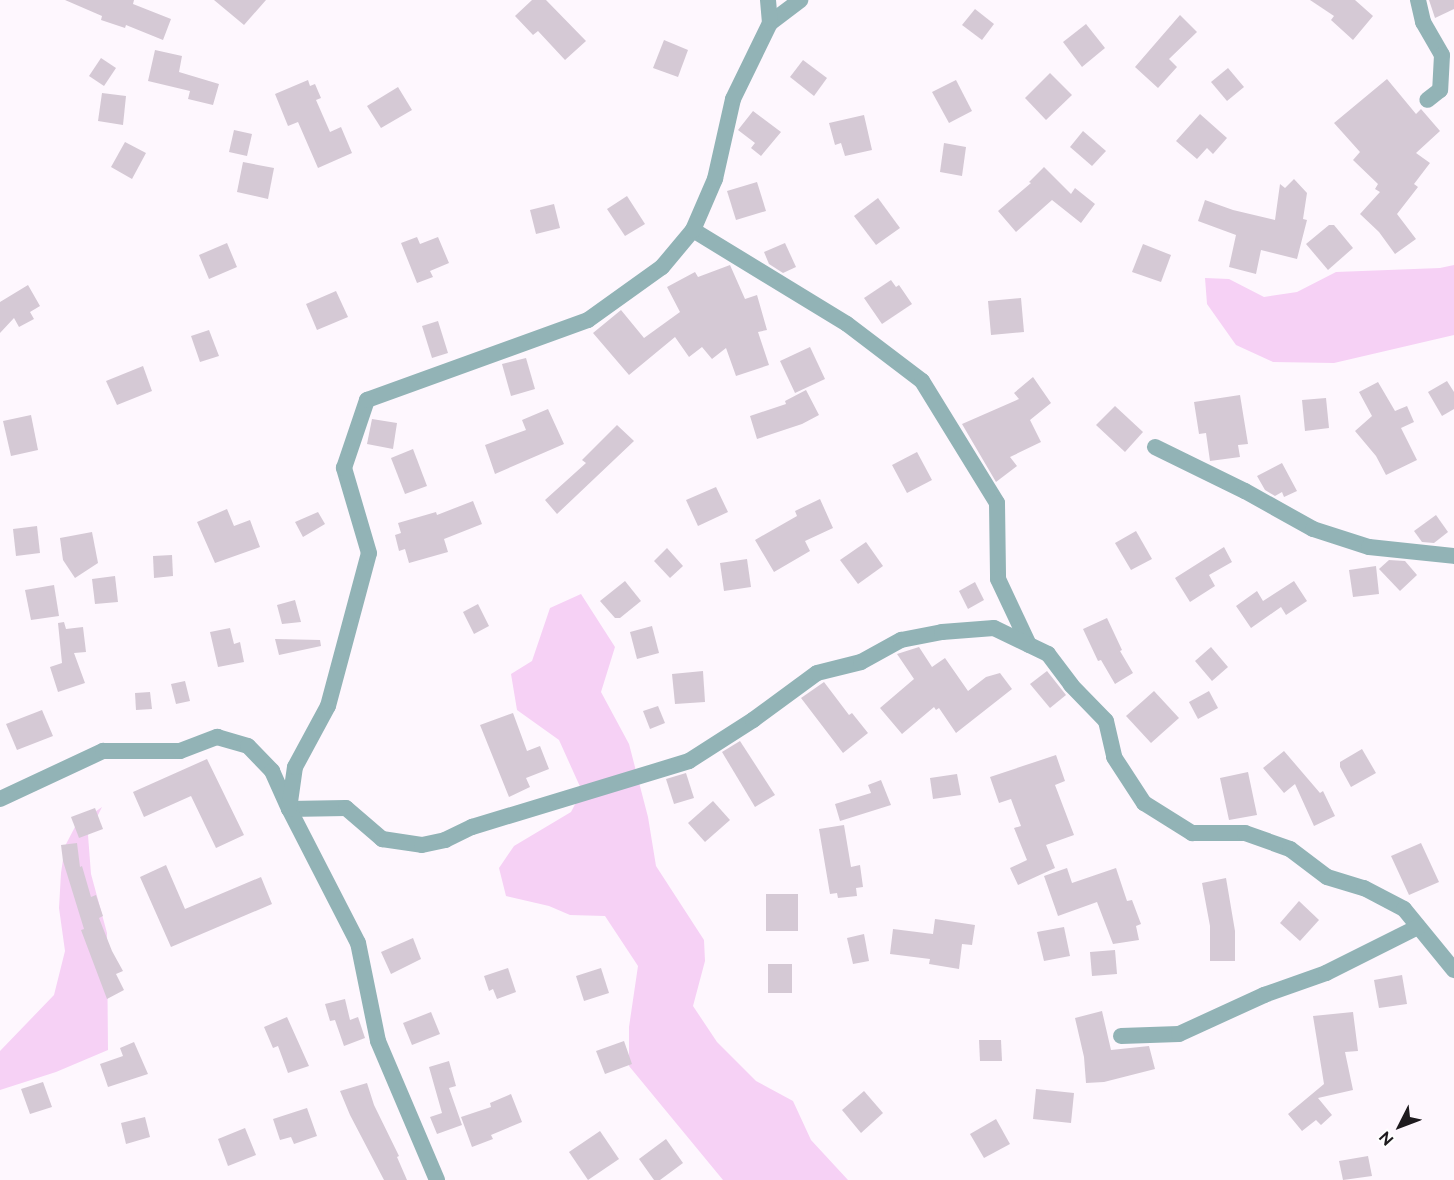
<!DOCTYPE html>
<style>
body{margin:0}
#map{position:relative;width:1454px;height:1180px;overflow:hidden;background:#fef7fe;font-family:Raleway,sans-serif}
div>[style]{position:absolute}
.green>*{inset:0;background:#f6d1f5}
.building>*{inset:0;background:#d5c9d5}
.street>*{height:16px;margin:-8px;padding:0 8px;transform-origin:8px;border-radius:8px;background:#92b3b6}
span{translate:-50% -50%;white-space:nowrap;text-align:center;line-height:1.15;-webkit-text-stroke:4.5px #fff;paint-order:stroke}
.north{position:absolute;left:1370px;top:1096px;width:60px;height:60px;-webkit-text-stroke:4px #fff;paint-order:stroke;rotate:228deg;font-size:16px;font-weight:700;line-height:24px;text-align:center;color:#1e1a1e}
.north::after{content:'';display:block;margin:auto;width:21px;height:27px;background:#1e1a1e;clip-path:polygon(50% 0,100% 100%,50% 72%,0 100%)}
</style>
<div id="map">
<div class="green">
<i style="clip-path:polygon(1454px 265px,1454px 335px,1334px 363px,1273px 362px,1236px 345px,1207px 304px,1205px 278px,1229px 279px,1264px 297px,1297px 292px,1336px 272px,1440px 268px)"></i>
<i style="clip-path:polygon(581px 594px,615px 647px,601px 692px,629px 744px,648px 817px,656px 866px,704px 940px,705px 961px,693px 1006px,717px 1042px,756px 1081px,793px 1101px,811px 1140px,848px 1180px,723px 1180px,629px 1066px,629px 1027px,638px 966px,605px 916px,570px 915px,549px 906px,506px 896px,499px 868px,514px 846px,571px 812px,582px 791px,559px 740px,517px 710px,511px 674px,532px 661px,550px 608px)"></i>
<i style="clip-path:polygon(102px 807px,88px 835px,91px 874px,107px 933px,108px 1050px,56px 1072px,0 1090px,0 1051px,54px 995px,65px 951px,59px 908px,61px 873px,65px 846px,76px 825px)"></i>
</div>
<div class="building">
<i style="clip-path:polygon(65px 0,134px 0,133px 4px,171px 19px,163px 40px,126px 25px,125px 28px,101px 20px,102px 16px)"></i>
<i style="clip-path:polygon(214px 0,266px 0,244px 25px)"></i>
<i style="clip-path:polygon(532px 0,546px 0,586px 41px,565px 60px,538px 31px,533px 35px,515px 16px)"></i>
<i style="clip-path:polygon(1310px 0,1355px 0,1373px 16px,1353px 40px,1331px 20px,1334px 16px)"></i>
<i style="clip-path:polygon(1429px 0,1454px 0,1454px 9px,1435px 18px)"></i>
<i style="clip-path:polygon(975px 9px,994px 24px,982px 40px,962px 25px)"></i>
<i style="clip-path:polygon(1180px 15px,1197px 32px,1169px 59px,1177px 67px,1158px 88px,1135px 67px)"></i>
<i style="clip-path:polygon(1086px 24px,1105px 48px,1082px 67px,1063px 42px)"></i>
<i style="clip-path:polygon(664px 40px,688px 50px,678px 77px,653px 68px)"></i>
<i style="clip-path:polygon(155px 50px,182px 56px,179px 72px,219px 84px,213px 105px,188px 99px,190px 91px,148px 81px)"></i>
<i style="clip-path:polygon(101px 58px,116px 68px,104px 86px,89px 76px)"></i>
<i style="clip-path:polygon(803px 60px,827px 78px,814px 96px,790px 77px)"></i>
<i style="clip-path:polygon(1228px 68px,1244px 87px,1227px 101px,1211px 82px)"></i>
<i style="clip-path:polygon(1050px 73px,1072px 95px,1046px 120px,1025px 98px)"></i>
<i style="clip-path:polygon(1387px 79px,1416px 114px,1421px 109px,1440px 131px,1416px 153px,1430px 163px,1414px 184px,1418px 187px,1397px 214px,1416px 239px,1395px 254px,1379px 232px,1360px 214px,1380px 192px,1375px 189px,1378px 184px,1353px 160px,1360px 152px,1334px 123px)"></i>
<i style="clip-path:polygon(308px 80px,310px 86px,315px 84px,321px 98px,316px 100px,330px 132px,341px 127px,352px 153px,318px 168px,298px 122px,288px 126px,275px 94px)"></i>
<i style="clip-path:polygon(956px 80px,972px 111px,949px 123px,932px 92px)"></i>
<i style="clip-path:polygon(398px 87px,412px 110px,381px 128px,367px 106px)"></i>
<i style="clip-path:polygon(102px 93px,126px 96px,123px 125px,98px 121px)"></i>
<i style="clip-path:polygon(753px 111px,781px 132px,761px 156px,751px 148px,755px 143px,738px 130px)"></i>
<i style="clip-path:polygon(1200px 114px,1227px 138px,1213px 154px,1207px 148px,1197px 159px,1176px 141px)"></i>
<i style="clip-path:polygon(864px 115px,872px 150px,845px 156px,841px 143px,835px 145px,829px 123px)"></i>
<i style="clip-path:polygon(234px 130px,252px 134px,247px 156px,229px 152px)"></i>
<i style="clip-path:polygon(1083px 131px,1106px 151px,1092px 166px,1070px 147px)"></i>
<i style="clip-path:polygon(125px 142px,146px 153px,132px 179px,111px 167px)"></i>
<i style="clip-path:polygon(944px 143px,966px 147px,962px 176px,940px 172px)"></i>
<i style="clip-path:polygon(243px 162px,274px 168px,268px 199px,237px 192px)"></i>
<i style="clip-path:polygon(1044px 167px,1071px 194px,1075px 188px,1095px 204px,1081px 223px,1052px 200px,1016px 232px,998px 211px,1031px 183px,1029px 182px)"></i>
<i style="clip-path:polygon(1294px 179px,1307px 193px,1303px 219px,1307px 220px,1297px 259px,1261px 250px,1256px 274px,1229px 267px,1236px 235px,1198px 221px,1205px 200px,1233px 210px,1275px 220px,1280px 184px,1285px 188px)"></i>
<i style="clip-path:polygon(757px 182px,766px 211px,736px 220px,727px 191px)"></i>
<i style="clip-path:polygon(627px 196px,645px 224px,625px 236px,607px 209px)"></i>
<i style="clip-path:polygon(878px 198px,900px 228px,876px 245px,854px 216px)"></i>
<i style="clip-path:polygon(554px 204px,560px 228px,536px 234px,530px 210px)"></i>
<i style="clip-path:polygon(1329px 225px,1334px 225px,1353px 248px,1328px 270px,1306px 244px)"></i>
<i style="clip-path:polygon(417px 237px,420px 244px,438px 237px,449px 263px,430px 271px,433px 277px,417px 283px,401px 243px)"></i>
<i style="clip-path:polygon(227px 243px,237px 267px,209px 279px,199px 255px)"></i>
<i style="clip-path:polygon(785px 243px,796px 267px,783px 273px,769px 264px,764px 252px)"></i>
<i style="clip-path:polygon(1143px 244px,1171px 255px,1161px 282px,1132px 272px)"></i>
<i style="clip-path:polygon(730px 265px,745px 299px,757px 295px,767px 330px,758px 332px,769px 365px,736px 376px,726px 348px,712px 359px,702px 347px,689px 357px,675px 337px,629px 375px,593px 333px,621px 310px,644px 338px,680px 312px,667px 287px,695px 272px,698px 277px)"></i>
<i style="clip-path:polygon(891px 280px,896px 287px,899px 285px,912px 304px,882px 324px,864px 298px)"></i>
<i style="clip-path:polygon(28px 285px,40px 306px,30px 312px,34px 319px,19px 327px,14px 318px,0 333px,0 302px)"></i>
<i style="clip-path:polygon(336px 291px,348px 317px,317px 330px,306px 304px)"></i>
<i style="clip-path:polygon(1021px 298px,1024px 332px,991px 335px,988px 301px)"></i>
<i style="clip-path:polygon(438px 321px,448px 353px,432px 358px,422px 326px)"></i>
<i style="clip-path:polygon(209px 330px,219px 356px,200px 362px,191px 336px)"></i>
<i style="clip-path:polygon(810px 347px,825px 379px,795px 393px,780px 361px)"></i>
<i style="clip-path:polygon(526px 358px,535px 389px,511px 396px,502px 364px)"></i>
<i style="clip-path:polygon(143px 366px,152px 391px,117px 405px,106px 381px)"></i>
<i style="clip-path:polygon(1033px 377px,1051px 403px,1030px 420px,1041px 442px,1010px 457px,1017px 466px,996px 482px,962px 424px,1019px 399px,1014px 393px)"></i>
<i style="clip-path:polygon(1447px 381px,1454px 392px,1454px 409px,1442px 416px,1428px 392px)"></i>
<i style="clip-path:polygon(1378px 382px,1395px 411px,1407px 406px,1414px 422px,1401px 428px,1417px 460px,1386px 475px,1376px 456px,1355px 431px,1372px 416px,1359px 392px)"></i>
<i style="clip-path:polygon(806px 390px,819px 415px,802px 424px,757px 439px,750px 416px,786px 404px,785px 401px)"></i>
<i style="clip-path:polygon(1240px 395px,1248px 444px,1238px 445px,1240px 457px,1210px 461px,1206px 433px,1199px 434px,1194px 402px)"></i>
<i style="clip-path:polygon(1326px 398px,1329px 428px,1305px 431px,1302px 400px)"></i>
<i style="clip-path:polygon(1115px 406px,1143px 432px,1125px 452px,1096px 425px)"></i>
<i style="clip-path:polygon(548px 409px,564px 444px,495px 474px,485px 445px,526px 430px,522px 420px)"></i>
<i style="clip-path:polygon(31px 415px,38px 450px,11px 456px,3px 421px)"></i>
<i style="clip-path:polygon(372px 419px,397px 423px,393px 449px,367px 444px)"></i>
<i style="clip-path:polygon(617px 425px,634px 441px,557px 514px,545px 500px,586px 463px,582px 460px)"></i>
<i style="clip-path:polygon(413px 449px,427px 486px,405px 494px,391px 458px)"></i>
<i style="clip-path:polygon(917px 452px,932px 480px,907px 493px,892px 465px)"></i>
<i style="clip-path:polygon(1282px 463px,1297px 491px,1284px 497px,1282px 492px,1275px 496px,1265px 490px,1257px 476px)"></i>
<i style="clip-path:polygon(716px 487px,728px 512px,698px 526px,686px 500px)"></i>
<i style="clip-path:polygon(820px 499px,833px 528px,805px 541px,810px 551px,774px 572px,755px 540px,797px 516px,795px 511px)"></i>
<i style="clip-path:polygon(473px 501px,482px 524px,444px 539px,448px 552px,409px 563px,405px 549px,399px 551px,395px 535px,401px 533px,398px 523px,436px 512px,437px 515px)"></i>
<i style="clip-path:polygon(227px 509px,234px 526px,250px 520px,260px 547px,215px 563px,197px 522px)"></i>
<i style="clip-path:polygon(318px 512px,325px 524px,303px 537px,295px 522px)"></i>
<i style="clip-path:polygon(1436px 515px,1448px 532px,1434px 543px,1422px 542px,1414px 531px)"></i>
<i style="clip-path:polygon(37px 526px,40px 553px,16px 556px,13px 529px)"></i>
<i style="clip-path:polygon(1136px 531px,1152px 559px,1131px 570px,1115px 543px)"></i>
<i style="clip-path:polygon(92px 532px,98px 563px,75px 578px,63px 560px,60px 538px)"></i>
<i style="clip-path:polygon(866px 542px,883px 566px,858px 584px,840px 560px)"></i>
<i style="clip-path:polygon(1224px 547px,1232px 562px,1209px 575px,1215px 586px,1190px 602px,1175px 578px)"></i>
<i style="clip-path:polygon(667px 548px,683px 566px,670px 578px,654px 561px)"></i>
<i style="clip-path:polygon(172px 555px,173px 576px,154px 578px,153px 556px)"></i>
<i style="clip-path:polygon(747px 559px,751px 587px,724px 591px,720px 563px)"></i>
<i style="clip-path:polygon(1389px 560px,1405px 561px,1417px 575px,1400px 591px,1379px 569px)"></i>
<i style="clip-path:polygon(1376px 566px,1379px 594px,1353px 597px,1349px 570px)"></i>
<i style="clip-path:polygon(115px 576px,118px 602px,95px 604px,92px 579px)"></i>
<i style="clip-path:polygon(625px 581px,641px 601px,620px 618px,615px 618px,600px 601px)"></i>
<i style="clip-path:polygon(1294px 581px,1307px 601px,1286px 615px,1281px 607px,1251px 628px,1236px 606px,1257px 591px,1263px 601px)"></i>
<i style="clip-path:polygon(975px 582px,984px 600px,968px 609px,959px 591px)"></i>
<i style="clip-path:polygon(54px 585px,59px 616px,31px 620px,25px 590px)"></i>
<i style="clip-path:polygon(295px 600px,301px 622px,282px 624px,277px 605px)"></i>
<i style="clip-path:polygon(478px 604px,489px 626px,474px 634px,463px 612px)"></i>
<i style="clip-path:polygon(1107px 618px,1122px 650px,1120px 651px,1133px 673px,1115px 684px,1101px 660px,1098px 661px,1083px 629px)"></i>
<i style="clip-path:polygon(64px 622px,66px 629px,83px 627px,86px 652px,74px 653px,85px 683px,58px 692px,50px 667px,62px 663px,58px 623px)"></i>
<i style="clip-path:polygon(652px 626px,659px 653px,637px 659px,630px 632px)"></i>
<i style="clip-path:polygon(230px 628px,234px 644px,240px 642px,244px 662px,218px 667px,210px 632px)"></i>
<i style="clip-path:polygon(275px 639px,320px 640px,321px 646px,279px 655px)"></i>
<i style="clip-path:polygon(919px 647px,932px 667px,945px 658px,968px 691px,986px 677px,1000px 673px,1012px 689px,956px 733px,939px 708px,936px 710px,934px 707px,902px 734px,880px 708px,914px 679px,897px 654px)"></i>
<i style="clip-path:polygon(1211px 647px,1228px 667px,1212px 681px,1195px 661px)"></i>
<i style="clip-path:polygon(703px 671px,705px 702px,675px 704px,672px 674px)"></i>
<i style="clip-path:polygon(1047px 671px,1066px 695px,1050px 708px,1030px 684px)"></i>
<i style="clip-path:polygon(185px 681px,190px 701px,176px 704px,171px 684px)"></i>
<i style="clip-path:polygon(824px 682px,849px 715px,852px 713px,868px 733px,843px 753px,801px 698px)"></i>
<i style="clip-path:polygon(1154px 691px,1179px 718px,1151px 743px,1126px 716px)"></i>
<i style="clip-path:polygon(1209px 691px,1218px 708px,1198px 719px,1189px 702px)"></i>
<i style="clip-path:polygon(150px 692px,152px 709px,136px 710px,135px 693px)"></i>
<i style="clip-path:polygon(658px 706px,665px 723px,650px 729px,643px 711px)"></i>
<i style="clip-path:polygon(42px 710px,53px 736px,17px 750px,6px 724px)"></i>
<i style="clip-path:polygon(513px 713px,527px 751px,540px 746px,549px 769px,526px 778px,530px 787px,509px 797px,480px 725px)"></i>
<i style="clip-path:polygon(740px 741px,775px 795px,755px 807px,722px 752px)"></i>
<i style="clip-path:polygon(1362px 749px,1376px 773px,1351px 787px,1340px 767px,1340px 762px)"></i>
<i style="clip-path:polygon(1284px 751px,1320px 793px,1323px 791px,1335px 816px,1314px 826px,1295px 784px,1284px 793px,1263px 768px)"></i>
<i style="clip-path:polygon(1056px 755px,1065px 781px,1055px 785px,1074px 835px,1046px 845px,1055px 868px,1018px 885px,1010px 868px,1027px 860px,1014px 828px,1021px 826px,1011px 799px,999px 803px,990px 777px)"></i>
<i style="clip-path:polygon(207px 759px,244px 835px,216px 848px,191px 796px,144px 817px,133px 792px)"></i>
<i style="clip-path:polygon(1248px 772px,1257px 815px,1229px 820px,1220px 778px)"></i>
<i style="clip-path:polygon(686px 773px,694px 798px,674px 804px,666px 779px)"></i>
<i style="clip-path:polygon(957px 774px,961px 795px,933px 799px,930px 778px)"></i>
<i style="clip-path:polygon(881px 780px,891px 805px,840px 821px,835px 804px,871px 793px,868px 785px)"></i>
<i style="clip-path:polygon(713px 801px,730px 820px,705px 842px,688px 823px)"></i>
<i style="clip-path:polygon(95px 808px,103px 829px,79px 838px,71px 817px)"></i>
<i style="clip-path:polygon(844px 825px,851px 867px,860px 865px,863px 887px,856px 888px,857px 896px,838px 898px,837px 893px,830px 894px,819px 829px)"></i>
<i style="clip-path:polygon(77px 843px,80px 867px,82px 866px,91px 897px,96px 895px,103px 916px,99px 918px,112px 951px,123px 971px,116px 974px,124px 990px,107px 999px,81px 930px,84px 929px,63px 861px,61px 845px)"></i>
<i style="clip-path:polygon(1421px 843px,1439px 882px,1409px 895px,1391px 856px)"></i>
<i style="clip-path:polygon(166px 865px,185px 909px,261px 877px,272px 904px,171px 947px,140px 877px)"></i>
<i style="clip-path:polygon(1067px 868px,1072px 883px,1116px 868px,1127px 901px,1132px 900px,1141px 924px,1136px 926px,1139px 940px,1113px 944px,1097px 902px,1058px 916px,1044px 876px)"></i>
<i style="clip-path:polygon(1226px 878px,1235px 931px,1235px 961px,1210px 961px,1210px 926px,1202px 883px)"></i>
<i style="clip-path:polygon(766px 894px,798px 894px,798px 931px,766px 931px)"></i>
<i style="clip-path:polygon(1299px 901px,1319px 920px,1300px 941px,1280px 923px)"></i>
<i style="clip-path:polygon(935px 919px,975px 925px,972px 945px,962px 944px,959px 969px,929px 964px,930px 959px,890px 954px,893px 929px,933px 934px)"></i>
<i style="clip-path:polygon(1064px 927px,1070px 956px,1044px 961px,1037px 932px)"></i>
<i style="clip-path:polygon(864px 934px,869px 961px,853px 964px,847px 938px)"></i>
<i style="clip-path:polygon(413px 938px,421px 959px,391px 974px,381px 952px)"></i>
<i style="clip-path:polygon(1115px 950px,1117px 974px,1092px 976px,1090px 952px)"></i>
<i style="clip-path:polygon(768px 964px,792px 964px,792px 993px,768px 993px)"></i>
<i style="clip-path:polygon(508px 968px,516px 992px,497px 999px,493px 989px,489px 991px,484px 976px)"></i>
<i style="clip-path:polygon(601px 968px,609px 993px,584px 1001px,576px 976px)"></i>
<i style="clip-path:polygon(1402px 975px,1407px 1004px,1379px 1008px,1374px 980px)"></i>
<i style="clip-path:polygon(345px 999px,350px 1020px,358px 1017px,365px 1038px,344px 1046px,335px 1020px,330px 1021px,325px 1004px)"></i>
<i style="clip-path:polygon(1102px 1011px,1111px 1050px,1149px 1046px,1155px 1069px,1104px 1082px,1086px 1083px,1084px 1057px,1075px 1018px)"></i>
<i style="clip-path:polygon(431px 1012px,440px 1034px,412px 1045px,403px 1023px)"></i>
<i style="clip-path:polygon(1353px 1012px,1358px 1051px,1345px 1052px,1353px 1090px,1318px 1098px,1332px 1115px,1321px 1125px,1316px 1120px,1302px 1131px,1288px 1114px,1324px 1084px,1313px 1016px)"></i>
<i style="clip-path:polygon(287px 1017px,309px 1066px,288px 1073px,278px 1046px,273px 1048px,264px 1027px)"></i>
<i style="clip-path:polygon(979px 1040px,1001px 1040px,1002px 1061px,980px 1061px)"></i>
<i style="clip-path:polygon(624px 1041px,632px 1064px,605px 1074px,596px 1051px)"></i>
<i style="clip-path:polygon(134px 1042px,148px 1074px,108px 1087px,100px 1064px,123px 1056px,120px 1048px)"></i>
<i style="clip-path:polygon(449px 1061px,456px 1086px,449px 1088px,462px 1125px,437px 1134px,430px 1117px,442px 1113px,429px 1067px)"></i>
<i style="clip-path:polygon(43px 1082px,52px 1107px,30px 1114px,21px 1089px)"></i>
<i style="clip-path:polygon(367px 1083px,374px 1105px,399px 1156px,397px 1157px,407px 1180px,384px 1180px,350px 1115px,340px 1091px)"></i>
<i style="clip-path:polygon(1036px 1089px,1074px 1093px,1071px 1123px,1033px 1119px)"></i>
<i style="clip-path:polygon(864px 1091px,883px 1113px,861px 1133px,842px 1110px)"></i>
<i style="clip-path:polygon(511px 1094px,522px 1122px,491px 1135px,493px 1139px,472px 1147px,461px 1117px,491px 1107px,490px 1103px)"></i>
<i style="clip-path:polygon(307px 1108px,317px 1136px,294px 1144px,291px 1137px,280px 1140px,273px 1119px)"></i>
<i style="clip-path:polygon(145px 1117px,150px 1137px,126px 1144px,121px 1123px)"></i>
<i style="clip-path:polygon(996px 1119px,1010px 1144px,984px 1158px,970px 1134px)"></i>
<i style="clip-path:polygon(245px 1128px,256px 1155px,228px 1166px,218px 1139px)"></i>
<i style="clip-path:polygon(600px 1131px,619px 1159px,588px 1180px,569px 1152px)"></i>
<i style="clip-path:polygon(666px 1139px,683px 1163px,660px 1180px,654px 1180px,639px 1159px)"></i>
<i style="clip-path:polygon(1368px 1156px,1372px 1176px,1343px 1180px,1339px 1161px)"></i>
</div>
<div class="street">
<i style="left:1418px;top:0;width:23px;rotate:77deg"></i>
<i style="left:1423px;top:22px;width:38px;rotate:60deg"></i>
<i style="left:1442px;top:55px;width:35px;rotate:93deg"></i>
<i style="left:1440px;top:90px;width:16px;rotate:142deg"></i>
<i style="left:770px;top:23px;width:38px;rotate:-37deg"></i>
<i style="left:693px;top:230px;width:180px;rotate:31.4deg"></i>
<i style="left:847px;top:324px;width:94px;rotate:37.2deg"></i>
<i style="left:922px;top:381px;width:143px;rotate:58.4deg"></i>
<i style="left:997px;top:503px;width:76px;rotate:89.2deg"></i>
<i style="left:998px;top:579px;width:73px;rotate:64.8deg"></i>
<i style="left:1155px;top:447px;width:100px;rotate:26.1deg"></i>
<i style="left:1245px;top:491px;width:78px;rotate:29.2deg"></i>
<i style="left:1313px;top:529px;width:59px;rotate:17.8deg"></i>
<i style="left:1369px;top:547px;width:85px;rotate:6deg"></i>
<i style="left:0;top:799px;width:114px;rotate:-25deg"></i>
<i style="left:103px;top:751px;width:77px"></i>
<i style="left:180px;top:751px;width:40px;rotate:-21deg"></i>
<i style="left:217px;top:737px;width:32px;rotate:16deg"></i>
<i style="left:248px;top:746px;width:35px;rotate:46deg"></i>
<i style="left:272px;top:771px;width:42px;rotate:65.9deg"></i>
<i style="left:289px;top:809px;width:57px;rotate:-1deg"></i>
<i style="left:346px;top:808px;width:48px;rotate:40.7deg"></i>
<i style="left:382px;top:839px;width:40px;rotate:8.5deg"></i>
<i style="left:422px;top:845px;width:24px;rotate:-12deg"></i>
<i style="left:445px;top:840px;width:30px;rotate:-26deg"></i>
<i style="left:472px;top:827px;width:227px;rotate:-16.9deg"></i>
<i style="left:689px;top:761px;width:76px;rotate:-32.6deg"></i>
<i style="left:753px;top:720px;width:79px;rotate:-36.3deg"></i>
<i style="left:817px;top:673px;width:45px;rotate:-14deg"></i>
<i style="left:861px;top:662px;width:46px;rotate:-28.8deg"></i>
<i style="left:901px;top:640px;width:42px;rotate:-11deg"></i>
<i style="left:942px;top:632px;width:52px;rotate:-4.4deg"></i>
<i style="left:994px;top:628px;width:60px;rotate:25.7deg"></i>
<i style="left:1048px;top:654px;width:39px;rotate:53deg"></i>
<i style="left:1071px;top:685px;width:50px;rotate:45.8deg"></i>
<i style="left:1106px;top:721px;width:37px;rotate:77deg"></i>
<i style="left:1114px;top:757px;width:55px;rotate:56.9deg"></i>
<i style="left:1144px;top:803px;width:57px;rotate:32deg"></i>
<i style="left:1192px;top:833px;width:53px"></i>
<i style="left:1245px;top:833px;width:48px;rotate:19.6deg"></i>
<i style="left:1290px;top:849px;width:46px;rotate:37.1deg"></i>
<i style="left:1327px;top:877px;width:39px;rotate:17deg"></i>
<i style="left:1364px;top:888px;width:45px;rotate:27.7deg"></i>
<i style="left:1404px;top:909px;width:79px;rotate:50.7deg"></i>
<i style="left:1121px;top:1036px;width:58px;rotate:-2deg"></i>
<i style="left:1179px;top:1034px;width:94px;rotate:-24.6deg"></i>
<i style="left:1264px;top:995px;width:66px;rotate:-19.5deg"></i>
<i style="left:1326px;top:973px;width:103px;rotate:-26.6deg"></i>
<i style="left:437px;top:1180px;width:151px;rotate:-113deg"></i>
<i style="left:378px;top:1041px;width:100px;rotate:-101.5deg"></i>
<i style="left:358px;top:943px;width:151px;rotate:-117.2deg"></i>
<i style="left:289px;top:809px;width:42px;rotate:-81.9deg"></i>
<i style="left:295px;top:767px;width:69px;rotate:-61.6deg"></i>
<i style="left:328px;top:706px;width:158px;rotate:-75deg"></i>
<i style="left:369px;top:553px;width:89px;rotate:-106.4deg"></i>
<i style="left:344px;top:468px;width:72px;rotate:-71.3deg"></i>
<i style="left:367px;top:400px;width:235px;rotate:-19.9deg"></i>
<i style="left:588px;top:320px;width:91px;rotate:-35.6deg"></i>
<i style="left:662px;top:267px;width:48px;rotate:-50deg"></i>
<i style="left:693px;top:230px;width:56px;rotate:-66.7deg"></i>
<i style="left:715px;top:179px;width:82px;rotate:-77.3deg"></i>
<i style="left:733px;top:99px;width:85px;rotate:-64deg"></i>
<i style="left:770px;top:23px;width:23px;rotate:-95deg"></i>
</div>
<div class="north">N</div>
</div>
